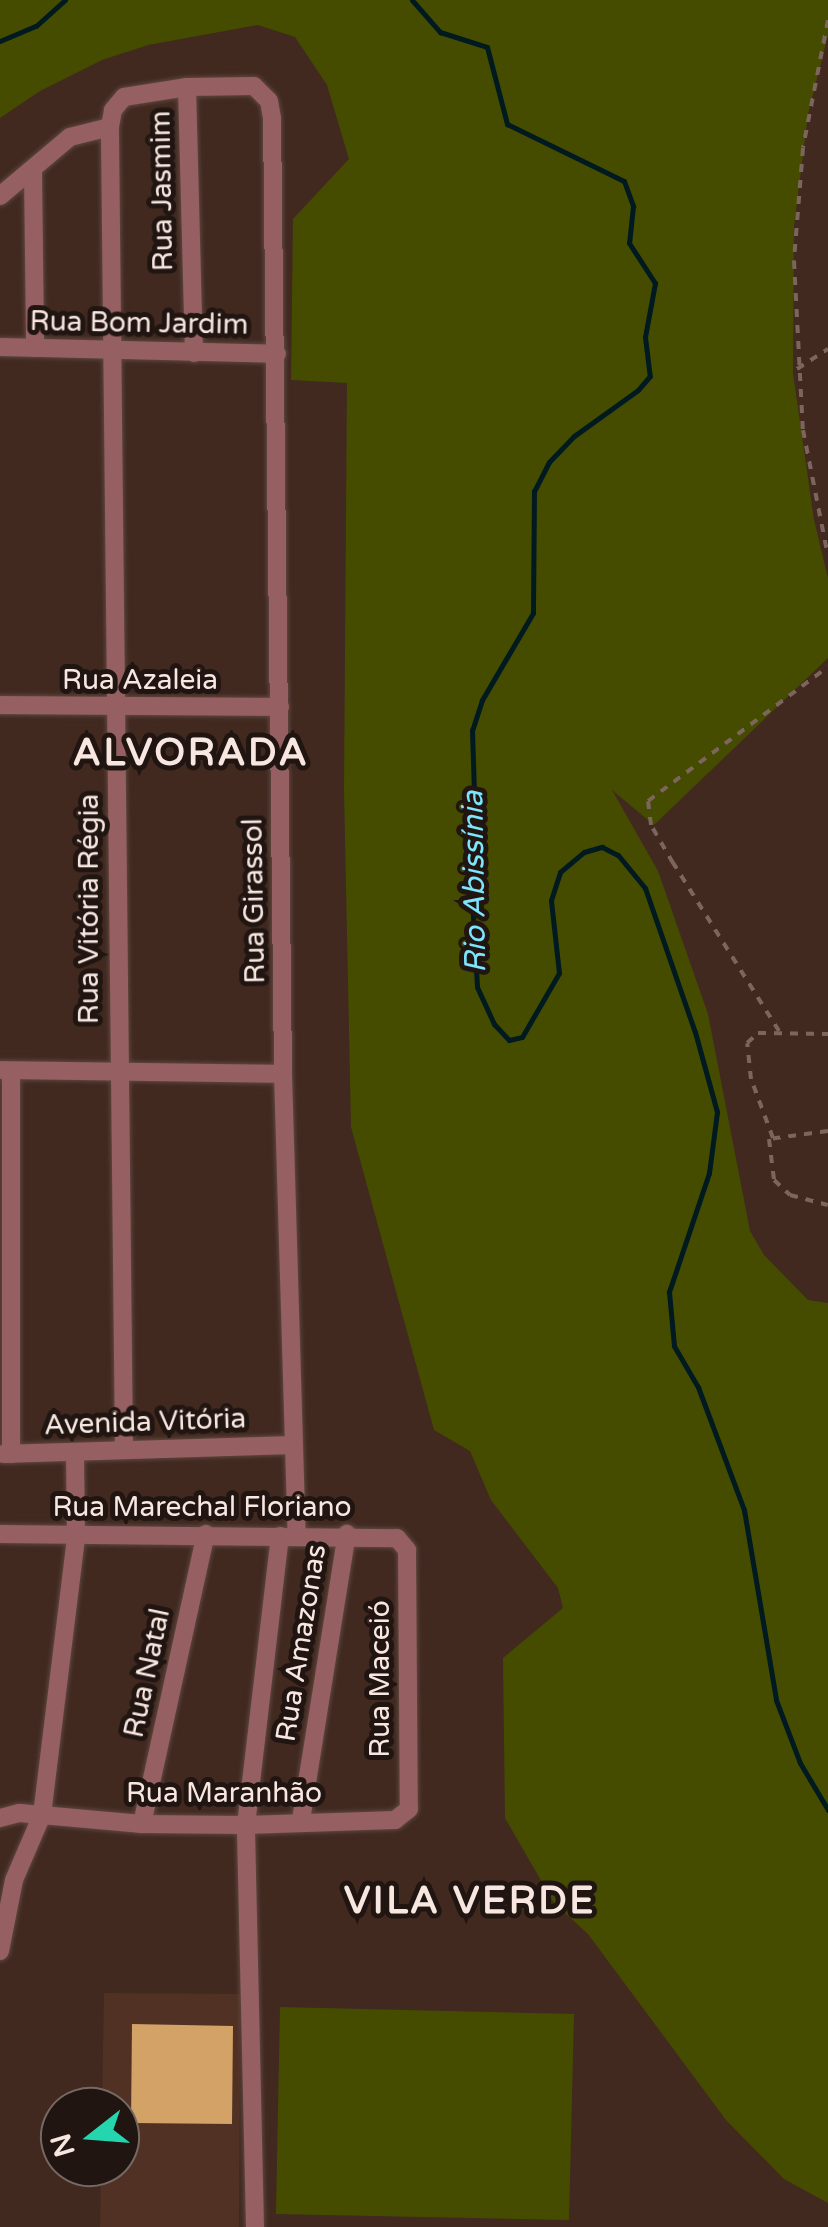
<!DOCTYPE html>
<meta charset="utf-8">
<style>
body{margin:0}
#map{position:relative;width:828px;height:2227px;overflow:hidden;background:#412920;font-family:"Varela Round",sans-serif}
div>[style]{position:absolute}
.built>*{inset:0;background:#503124}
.green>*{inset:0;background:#454c00}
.stream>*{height:5px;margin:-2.5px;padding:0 2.5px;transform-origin:2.5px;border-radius:2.5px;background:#001a20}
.building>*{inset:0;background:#d3a266}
.path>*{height:4px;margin-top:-2px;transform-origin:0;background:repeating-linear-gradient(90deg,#7b655d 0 8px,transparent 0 16px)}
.roads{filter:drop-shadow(0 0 2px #5e473f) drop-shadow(0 0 2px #5e473f)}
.minor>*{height:18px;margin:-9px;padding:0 9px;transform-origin:9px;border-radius:9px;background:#966063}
span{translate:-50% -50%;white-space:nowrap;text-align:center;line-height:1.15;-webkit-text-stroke:10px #201511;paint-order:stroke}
.street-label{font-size:28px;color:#f8e7e1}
.water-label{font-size:30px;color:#7de5fc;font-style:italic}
.district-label{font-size:38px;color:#f8e7e1;font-weight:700;letter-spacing:2.5px}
.north{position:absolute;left:40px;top:2087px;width:100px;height:100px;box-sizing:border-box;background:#201511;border:2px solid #766964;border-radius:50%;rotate:253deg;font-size:28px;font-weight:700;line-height:40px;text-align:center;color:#f8e7e1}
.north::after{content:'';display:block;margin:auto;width:35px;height:45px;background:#24d5ae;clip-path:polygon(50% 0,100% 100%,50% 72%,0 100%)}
</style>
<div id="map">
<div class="built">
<i style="clip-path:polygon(104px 1993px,240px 1994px,239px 2227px,100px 2227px,101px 2167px,120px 2167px,120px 2107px,102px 2107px)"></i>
</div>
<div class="green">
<i style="clip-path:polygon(0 0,828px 0,828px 35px,808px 114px,794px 226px,793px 373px,814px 520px,828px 578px,828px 658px,654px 825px,612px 790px,658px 871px,708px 1014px,750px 1231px,764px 1255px,808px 1300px,828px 1303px,828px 2203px,784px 2179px,726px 2120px,588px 1934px,554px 1903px,505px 1818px,503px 1658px,563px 1608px,558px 1588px,491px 1500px,470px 1451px,434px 1430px,351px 1127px,344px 789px,347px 383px,291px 380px,293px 219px,349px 159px,327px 85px,295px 37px,258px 25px,148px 45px,102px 60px,40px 91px,0 118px)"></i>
<i style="clip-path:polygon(280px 2007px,574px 2014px,569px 2220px,276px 2214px)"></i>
</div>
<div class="stream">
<i style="left:412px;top:0;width:43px;rotate:48.8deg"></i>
<i style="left:440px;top:32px;width:49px;rotate:17.7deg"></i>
<i style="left:487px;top:47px;width:80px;rotate:75.4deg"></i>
<i style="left:507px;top:124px;width:130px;rotate:26deg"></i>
<i style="left:624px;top:181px;width:27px;rotate:70deg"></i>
<i style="left:633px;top:206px;width:37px;rotate:96deg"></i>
<i style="left:629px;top:243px;width:48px;rotate:57deg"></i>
<i style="left:655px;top:283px;width:55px;rotate:100.5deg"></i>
<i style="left:645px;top:337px;width:39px;rotate:83deg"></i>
<i style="left:650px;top:376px;width:18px;rotate:131deg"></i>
<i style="left:638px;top:390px;width:79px;rotate:144.3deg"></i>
<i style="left:574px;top:436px;width:36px;rotate:134deg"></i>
<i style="left:549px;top:462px;width:33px;rotate:117deg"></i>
<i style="left:534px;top:491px;width:122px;rotate:90.5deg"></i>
<i style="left:533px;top:613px;width:101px;rotate:120.4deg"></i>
<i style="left:482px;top:700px;width:32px;rotate:108deg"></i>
<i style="left:472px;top:730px;width:94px;rotate:88.2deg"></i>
<i style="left:475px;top:824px;width:58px;rotate:93.9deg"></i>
<i style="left:471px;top:882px;width:105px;rotate:86.7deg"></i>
<i style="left:477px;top:987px;width:41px;rotate:65.3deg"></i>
<i style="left:494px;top:1024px;width:22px;rotate:47deg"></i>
<i style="left:509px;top:1040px;width:13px;rotate:-13deg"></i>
<i style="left:522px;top:1037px;width:74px;rotate:-60deg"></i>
<i style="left:559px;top:973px;width:73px;rotate:-96.3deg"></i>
<i style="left:551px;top:900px;width:29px;rotate:-72deg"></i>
<i style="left:560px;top:872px;width:31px;rotate:-40deg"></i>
<i style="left:584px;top:852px;width:19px;rotate:-16deg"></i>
<i style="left:602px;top:847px;width:18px;rotate:27deg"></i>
<i style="left:618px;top:855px;width:43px;rotate:50.7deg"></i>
<i style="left:645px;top:888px;width:152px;rotate:70.9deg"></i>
<i style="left:695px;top:1032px;width:83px;rotate:74.6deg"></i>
<i style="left:717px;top:1112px;width:62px;rotate:97.5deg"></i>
<i style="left:709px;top:1173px;width:126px;rotate:108.6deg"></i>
<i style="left:669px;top:1292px;width:54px;rotate:84.7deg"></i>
<i style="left:674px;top:1346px;width:48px;rotate:59.7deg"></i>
<i style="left:698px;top:1387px;width:131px;rotate:69.5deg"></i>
<i style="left:744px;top:1510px;width:193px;rotate:80.4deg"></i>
<i style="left:776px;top:1700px;width:67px;rotate:69.1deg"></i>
<i style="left:800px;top:1763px;width:55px;rotate:59.2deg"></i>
<i style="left:0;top:41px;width:39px;rotate:-23deg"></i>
<i style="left:36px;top:26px;width:39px;rotate:-42deg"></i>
</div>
<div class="building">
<i style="clip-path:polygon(132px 2024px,233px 2026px,232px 2124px,131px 2123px)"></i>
</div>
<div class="path">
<i style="left:828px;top:20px;width:130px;rotate:101.1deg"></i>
<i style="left:803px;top:148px;width:113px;rotate:94.6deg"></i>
<i style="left:794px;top:261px;width:169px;rotate:87deg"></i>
<i style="left:803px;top:430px;width:128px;rotate:78.8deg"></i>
<i style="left:797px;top:369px;width:37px;rotate:-33deg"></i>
<i style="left:779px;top:1031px;width:199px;rotate:-122.2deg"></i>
<i style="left:673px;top:863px;width:44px;rotate:-120.1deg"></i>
<i style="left:651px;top:825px;width:24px;rotate:-97deg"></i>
<i style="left:648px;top:801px;width:224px;rotate:-36.7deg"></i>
<i style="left:828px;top:1131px;width:60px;rotate:172.3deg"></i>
<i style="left:769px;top:1139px;width:41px;rotate:83deg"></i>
<i style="left:774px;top:1180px;width:22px;rotate:43deg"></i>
<i style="left:790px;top:1195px;width:39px;rotate:15deg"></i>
<i style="left:773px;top:1138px;width:63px;rotate:-110.4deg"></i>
<i style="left:751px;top:1079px;width:36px;rotate:-96deg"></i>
<i style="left:747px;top:1043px;width:15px;rotate:-42deg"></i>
<i style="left:758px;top:1033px;width:70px;rotate:0.8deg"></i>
</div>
<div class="roads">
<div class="minor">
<i style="left:187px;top:87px;width:266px;rotate:88.5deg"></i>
<i style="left:33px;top:172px;width:176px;rotate:89.3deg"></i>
<i style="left:0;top:196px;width:92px;rotate:-40.1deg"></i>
<i style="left:70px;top:137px;width:41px;rotate:-14deg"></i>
<i style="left:0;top:347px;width:277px;rotate:1.4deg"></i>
<i style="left:0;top:705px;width:280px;rotate:0.4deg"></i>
<i style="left:0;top:1070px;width:283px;rotate:0.8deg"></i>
<i style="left:11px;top:1071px;width:383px;rotate:90deg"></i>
<i style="left:124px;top:1450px;width:1323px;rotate:-90.61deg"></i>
<i style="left:110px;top:127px;width:17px;rotate:-80deg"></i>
<i style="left:113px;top:110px;width:17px;rotate:-50deg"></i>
<i style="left:124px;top:97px;width:64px;rotate:-9deg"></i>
<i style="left:187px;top:87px;width:67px;rotate:-0.9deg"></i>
<i style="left:254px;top:86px;width:21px;rotate:45deg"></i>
<i style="left:269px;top:101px;width:17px;rotate:80deg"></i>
<i style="left:272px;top:118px;width:956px;rotate:89.34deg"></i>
<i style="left:283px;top:1074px;width:461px;rotate:88.3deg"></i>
<i style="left:3px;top:1454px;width:289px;rotate:-1.8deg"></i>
<i style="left:0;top:1534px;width:397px;rotate:0.6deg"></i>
<i style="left:397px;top:1538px;width:16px;rotate:50deg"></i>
<i style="left:407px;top:1550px;width:259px;rotate:89.6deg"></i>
<i style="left:409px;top:1809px;width:18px;rotate:142deg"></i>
<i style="left:395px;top:1820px;width:149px;rotate:178.1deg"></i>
<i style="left:246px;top:1825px;width:104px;rotate:-179.4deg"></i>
<i style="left:142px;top:1824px;width:123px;rotate:-174.9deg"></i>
<i style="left:19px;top:1813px;width:20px;rotate:165deg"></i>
<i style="left:301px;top:1820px;width:290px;rotate:-80.9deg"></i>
<i style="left:142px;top:1824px;width:297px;rotate:-77.6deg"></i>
<i style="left:0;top:1951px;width:72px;rotate:-78.8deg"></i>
<i style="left:14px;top:1880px;width:71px;rotate:-66.7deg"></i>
<i style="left:42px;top:1815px;width:280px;rotate:-83deg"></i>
<i style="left:76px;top:1537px;width:85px;rotate:-90.7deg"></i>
<i style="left:255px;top:2227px;width:402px;rotate:-91.3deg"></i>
<i style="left:246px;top:1825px;width:291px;rotate:-83.3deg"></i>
</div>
</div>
<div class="street-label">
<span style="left:162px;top:191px;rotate:-91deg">Rua Jasmim</span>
<span style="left:139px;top:323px;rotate:1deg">Rua Bom Jardim</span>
<span style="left:140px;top:680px">Rua Azaleia</span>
<span style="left:254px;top:901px;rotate:-91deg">Rua Girassol</span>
<span style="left:89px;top:909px;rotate:-90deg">Rua Vitória Régia</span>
<span style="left:145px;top:1422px;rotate:-2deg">Avenida Vitória</span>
<span style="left:202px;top:1507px">Rua Marechal Floriano</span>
<span style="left:301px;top:1643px;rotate:-81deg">Rua Amazonas</span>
<span style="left:147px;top:1673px;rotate:-78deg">Rua Natal</span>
<span style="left:380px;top:1679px;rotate:-90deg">Rua Maceió</span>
<span style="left:224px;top:1793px">Rua Maranhão</span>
</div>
<div class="water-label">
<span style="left:475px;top:882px;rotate:-91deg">Rio Abissínia</span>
</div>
<div class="district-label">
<span style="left:191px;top:754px">ALVORADA</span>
<span style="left:470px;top:1902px">VILA VERDE</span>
</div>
<div class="north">N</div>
</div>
